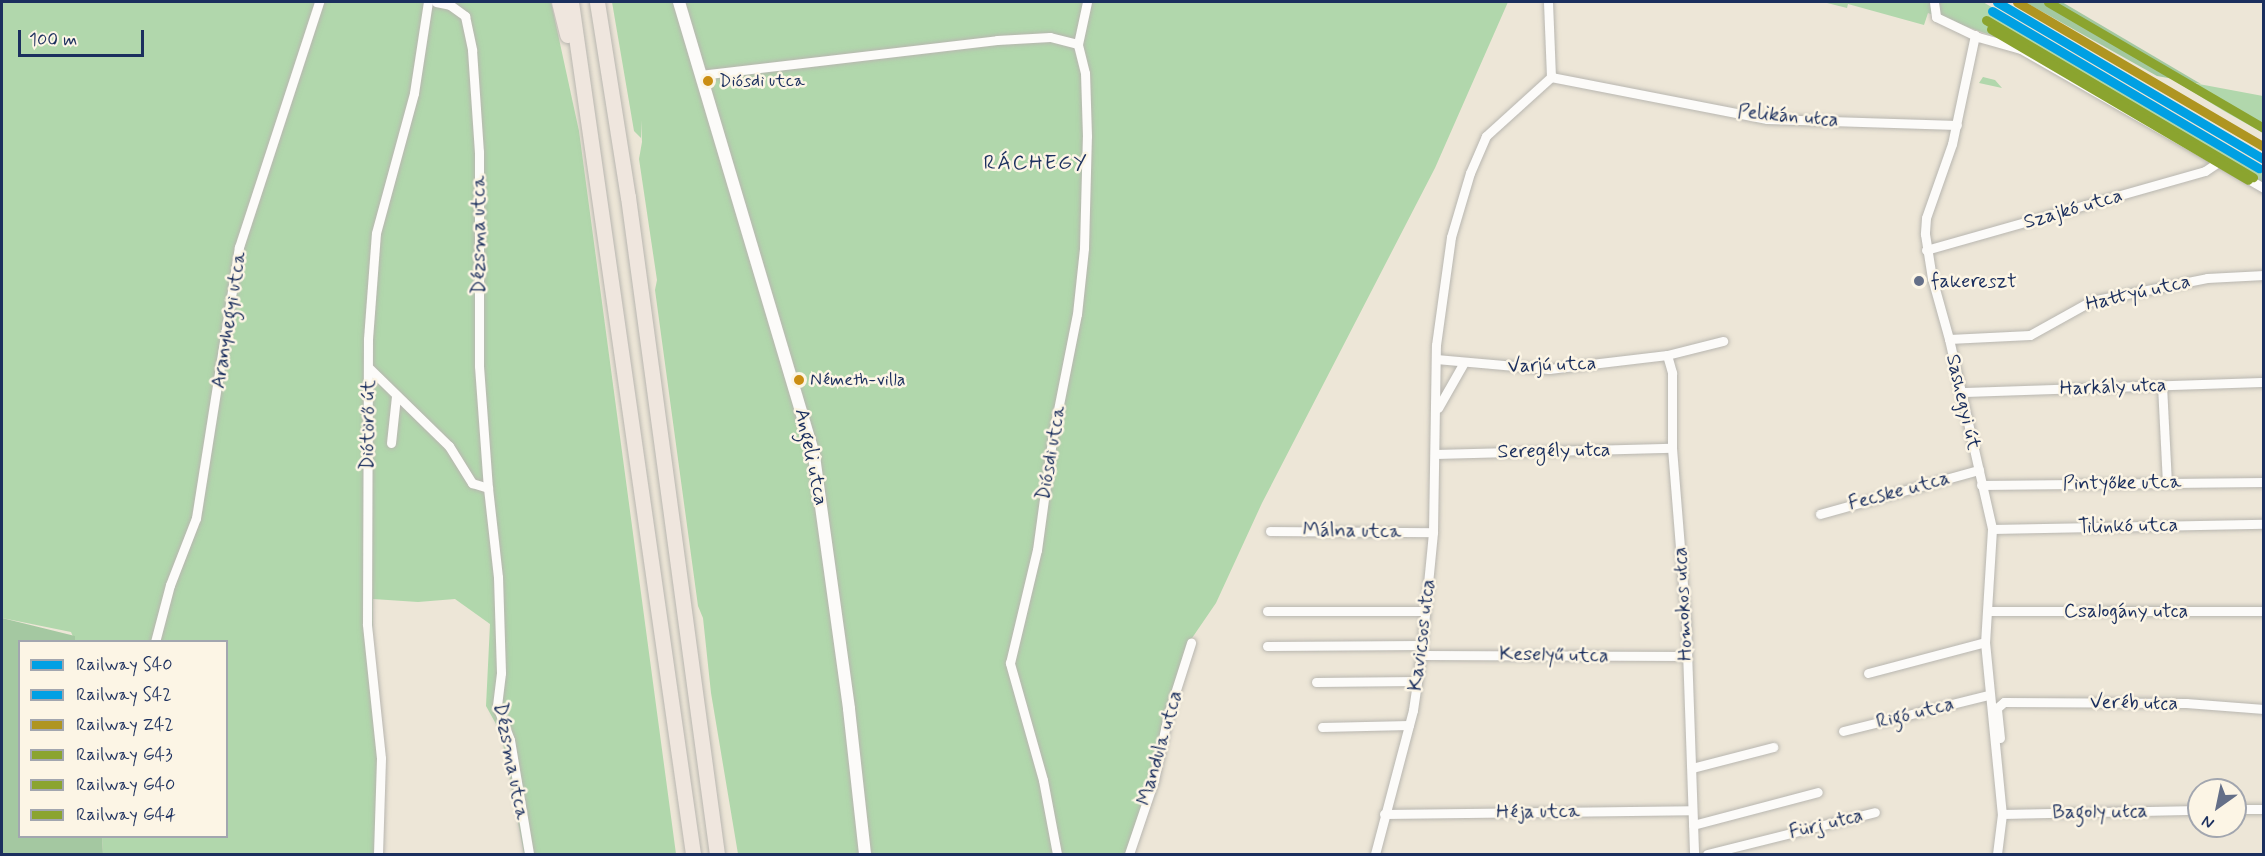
<!DOCTYPE html>
<meta charset="utf-8">
<style>
body{margin:0}
#map{position:relative;width:2265px;height:856px;overflow:hidden;background:#ede6d7;font-family:Mynerve,sans-serif}
div>[style]{position:absolute}
.green>*{inset:0;background:#b1d7ac}
.forest>*{inset:0;background:#a4c8a1}
.roads{filter:drop-shadow(0 0 2px #b8b6b0) drop-shadow(0 0 2px #b8b6b0)}
.minor>*{height:9px;margin:-4.5px;padding:0 4.5px;transform-origin:4.5px;border-radius:4.5px;background:#fcfbf9}
.tertiary>*{height:12px;margin:-6px;padding:0 6px;transform-origin:6px;border-radius:6px;background:#fcfbf9}
.trunk>*{height:15px;margin:-7.5px;padding:0 7.5px;transform-origin:7.5px;border-radius:7.5px;background:#efe6de}
.rail-1>*{height:9px;margin:-4.5px;padding:0 4.5px;transform-origin:4.5px;border-radius:4.5px;background:#00a0e3}
.rail-2>*{height:9px;margin:-4.5px;padding:0 4.5px;transform-origin:4.5px;border-radius:4.5px;background:#00a0e3}
.rail-3>*{height:9px;margin:-4.5px;padding:0 4.5px;transform-origin:4.5px;border-radius:4.5px;background:#af9521}
.rail-4>*{height:9px;margin:-4.5px;padding:0 4.5px;transform-origin:4.5px;border-radius:4.5px;background:#8ba42f}
.rail-5>*{height:9px;margin:-4.5px;padding:0 4.5px;transform-origin:4.5px;border-radius:4.5px;background:#8ba42f}
.rail-6>*{height:9px;margin:-4.5px;padding:0 4.5px;transform-origin:4.5px;border-radius:4.5px;background:#8ba42f}
.dots>*{width:16px;height:16px;translate:-50% -50%;box-sizing:border-box;border:3px solid #fcf5e5;border-radius:50%}
span{translate:-50% -50%;white-space:nowrap;text-align:center;line-height:1.15;-webkit-text-stroke:5px #fcf5e5;paint-order:stroke}
.bus-label{font-size:18px;color:#1b2f5e}
.left{translate:0 -50%;text-align:left}
.street-label{font-size:20px;color:#1b2f5e}
.poi-label{font-size:20px;color:#1b2f5e}
.neighbourhood-label{font-size:21px;color:#1b2f5e;letter-spacing:1.5px}
.frame{position:absolute;inset:0;border:3px solid #1b2f5e;pointer-events:none}
.legend{position:absolute;left:18px;top:640px;width:210px;height:198px;box-sizing:border-box;background:#fcf5e5;border:2px solid #a2a6af;margin:0;padding:8px 10px;list-style:none;font-size:18px;color:#1b2f5e}
.legend li{display:flex;align-items:center;gap:12px;height:30px}
.legend b{width:30px;border:2px solid #a2a6af}
.north{position:absolute;left:2187px;top:778px;width:60px;height:60px;box-sizing:border-box;background:#fcf5e5;border:2px solid #a2a6af;border-radius:50%;rotate:213deg;font-size:16px;font-weight:700;line-height:24px;text-align:center;color:#1b2f5e}
.north::after{content:'';display:block;margin:auto;width:21px;height:27px;background:#646f88;clip-path:polygon(50% 0,100% 100%,50% 72%,0 100%)}
.scale{position:absolute;left:18px;top:30px;width:126px;height:27px;box-sizing:border-box;border:3px solid #1b2f5e;border-top:0;padding-left:8px;font-size:18px;line-height:21px;white-space:nowrap;color:#1b2f5e;-webkit-text-stroke:4px #fcf5e5;paint-order:stroke}
</style>
<div id="map">
<div class="green">
<i style="clip-path:polygon(2px 2px,551px 2px,579px 131px,676px 854px,524px 854px,501px 733px,486px 706px,490px 624px,455px 599px,418px 602px,373px 599px,372px 675px,383px 740px,382px 854px,103px 854px,102px 837px,226px 836px,226px 642px,75px 641px,71px 632px,2px 618px)"></i>
<i style="clip-path:polygon(612px 2px,1508px 2px,1435px 168px,1262px 503px,1216px 603px,1190px 641px,1129px 854px,738px 854px,711px 693px,703px 618px,698px 606px,655px 290px,657px 280px,639px 159px,642px 142px,641px 120px,641px 138px,634px 131px)"></i>
<i style="clip-path:polygon(1823px 2px,1983px 2px,2263px 167px,2263px 185px,2024px 47px,1928px 13px,1924px 25px,1848px 4px,1847px 8px)"></i>
<i style="clip-path:polygon(1983px 77px,1995px 80px,2002px 88px,1979px 83px)"></i>
<i style="clip-path:polygon(2172px 79px,2263px 96px,2263px 133px,2224px 111px)"></i>
</div>
<div class="forest">
<i style="clip-path:polygon(2025px 2px,2062px 2px,2201px 84px,2157px 76px)"></i>
<i style="clip-path:polygon(2px 618px,75px 636px,75px 641px,20px 642px,20px 836px,102px 837px,103px 854px,2px 854px)"></i>
</div>
<div class="roads">
<div class="minor">
<i style="left:436px;top:2px;width:14px;rotate:12deg"></i>
<i style="left:450px;top:5px;width:19px;rotate:36deg"></i>
<i style="left:465px;top:16px;width:35px;rotate:78deg"></i>
<i style="left:472px;top:50px;width:102px;rotate:86.1deg"></i>
<i style="left:479px;top:152px;width:214px;rotate:90deg"></i>
<i style="left:479px;top:366px;width:122px;rotate:85.8deg"></i>
<i style="left:1548px;top:2px;width:75px;rotate:87.7deg"></i>
<i style="left:1934px;top:2px;width:15px;rotate:82deg"></i>
<i style="left:1936px;top:17px;width:47px;rotate:25.5deg"></i>
<i style="left:1978px;top:37px;width:45px;rotate:15.6deg"></i>
<i style="left:2021px;top:49px;width:280px;rotate:29.8deg"></i>
<i style="left:1975px;top:35px;width:111px;rotate:101.9deg"></i>
<i style="left:1952px;top:144px;width:78px;rotate:109.4deg"></i>
<i style="left:1926px;top:218px;width:16px;rotate:94deg"></i>
<i style="left:1925px;top:234px;width:45px;rotate:81deg"></i>
<i style="left:1932px;top:278px;width:63px;rotate:74.4deg"></i>
<i style="left:1949px;top:339px;width:195px;rotate:77.2deg"></i>
<i style="left:1992px;top:529px;width:113px;rotate:93.5deg"></i>
<i style="left:1985px;top:642px;width:173px;rotate:84.4deg"></i>
<i style="left:2002px;top:814px;width:40px;rotate:97.1deg"></i>
<i style="left:700px;top:75px;width:299px;rotate:-6.7deg"></i>
<i style="left:997px;top:40px;width:53px;rotate:-3.2deg"></i>
<i style="left:1050px;top:37px;width:29px;rotate:14deg"></i>
<i style="left:1551px;top:77px;width:220px;rotate:11deg"></i>
<i style="left:1767px;top:119px;width:190px;rotate:1.8deg"></i>
<i style="left:1926px;top:250px;width:290px;rotate:-15.8deg"></i>
<i style="left:2205px;top:171px;width:14px;rotate:-34deg"></i>
<i style="left:1949px;top:339px;width:81px;rotate:-2.8deg"></i>
<i style="left:2030px;top:335px;width:70px;rotate:-29.1deg"></i>
<i style="left:2091px;top:301px;width:118px;rotate:-11.2deg"></i>
<i style="left:2207px;top:278px;width:57px;rotate:-3deg"></i>
<i style="left:1667px;top:355px;width:19px;rotate:74deg"></i>
<i style="left:1672px;top:373px;width:75px;rotate:90deg"></i>
<i style="left:1672px;top:448px;width:175px;rotate:85.4deg"></i>
<i style="left:1686px;top:622px;width:232px;rotate:88deg"></i>
<i style="left:1436px;top:359px;width:113px;rotate:5.1deg"></i>
<i style="left:1549px;top:369px;width:119px;rotate:-6.8deg"></i>
<i style="left:1667px;top:355px;width:58px;rotate:-14deg"></i>
<i style="left:369px;top:368px;width:112px;rotate:44.3deg"></i>
<i style="left:449px;top:446px;width:44px;rotate:58.1deg"></i>
<i style="left:472px;top:483px;width:17px;rotate:17deg"></i>
<i style="left:488px;top:488px;width:90px;rotate:83.6deg"></i>
<i style="left:498px;top:577px;width:96px;rotate:88.2deg"></i>
<i style="left:501px;top:673px;width:33px;rotate:97deg"></i>
<i style="left:497px;top:706px;width:36px;rotate:69deg"></i>
<i style="left:510px;top:740px;width:116px;rotate:80.5deg"></i>
<i style="left:2162px;top:385px;width:98px;rotate:87.1deg"></i>
<i style="left:1962px;top:392px;width:302px;rotate:-1.9deg"></i>
<i style="left:1438px;top:408px;width:51px;rotate:-60.4deg"></i>
<i style="left:391px;top:443px;width:47px;rotate:-83.9deg"></i>
<i style="left:1435px;top:454px;width:237px;rotate:-1.5deg"></i>
<i style="left:1981px;top:485px;width:283px;rotate:-0.6deg"></i>
<i style="left:1820px;top:514px;width:165px;rotate:-15.5deg"></i>
<i style="left:1992px;top:529px;width:272px;rotate:-1.1deg"></i>
<i style="left:1270px;top:531px;width:163px;rotate:0.4deg"></i>
<i style="left:1267px;top:611px;width:158px"></i>
<i style="left:1988px;top:611px;width:276px"></i>
<i style="left:155px;top:642px;width:59px;rotate:-75.3deg"></i>
<i style="left:170px;top:585px;width:72px;rotate:-68.8deg"></i>
<i style="left:196px;top:518px;width:274px;rotate:-81deg"></i>
<i style="left:239px;top:247px;width:258px;rotate:-71.9deg"></i>
<i style="left:1267px;top:646px;width:155px;rotate:-0.4deg"></i>
<i style="left:1421px;top:655px;width:266px;rotate:0.2deg"></i>
<i style="left:1868px;top:673px;width:121px;rotate:-14.8deg"></i>
<i style="left:1316px;top:682px;width:101px;rotate:-0.6deg"></i>
<i style="left:1322px;top:727px;width:87px;rotate:-1.3deg"></i>
<i style="left:1843px;top:731px;width:149px;rotate:-13.9deg"></i>
<i style="left:2000px;top:738px;width:30px;rotate:-96deg"></i>
<i style="left:1997px;top:708px;width:9px;rotate:-41deg"></i>
<i style="left:2004px;top:702px;width:182px;rotate:0.3deg"></i>
<i style="left:2186px;top:703px;width:78px;rotate:4.4deg"></i>
<i style="left:1692px;top:768px;width:84px;rotate:-14.5deg"></i>
<i style="left:2235px;top:809px;width:29px"></i>
<i style="left:1384px;top:814px;width:308px;rotate:-0.7deg"></i>
<i style="left:2002px;top:814px;width:197px;rotate:-1.2deg"></i>
<i style="left:1693px;top:825px;width:129px;rotate:-14.8deg"></i>
<i style="left:378px;top:854px;width:96px;rotate:-88.2deg"></i>
<i style="left:381px;top:758px;width:135px;rotate:-96deg"></i>
<i style="left:367px;top:624px;width:285px;rotate:-89.8deg"></i>
<i style="left:368px;top:339px;width:106px;rotate:-85.7deg"></i>
<i style="left:376px;top:233px;width:145px;rotate:-74.8deg"></i>
<i style="left:414px;top:93px;width:92px;rotate:-81.3deg"></i>
<i style="left:1057px;top:854px;width:75px;rotate:-100.7deg"></i>
<i style="left:1043px;top:780px;width:122px;rotate:-105.8deg"></i>
<i style="left:1010px;top:663px;width:116px;rotate:-76.6deg"></i>
<i style="left:1037px;top:550px;width:111px;rotate:-82.2deg"></i>
<i style="left:1052px;top:440px;width:128px;rotate:-78.8deg"></i>
<i style="left:1077px;top:314px;width:66px;rotate:-83.9deg"></i>
<i style="left:1084px;top:248px;width:112px;rotate:-88.5deg"></i>
<i style="left:1087px;top:136px;width:63px;rotate:-91.8deg"></i>
<i style="left:1085px;top:73px;width:30px;rotate:-104deg"></i>
<i style="left:1078px;top:44px;width:43px;rotate:-77.9deg"></i>
<i style="left:1129px;top:854px;width:78px;rotate:-71.3deg"></i>
<i style="left:1154px;top:780px;width:66px;rotate:-77.8deg"></i>
<i style="left:1168px;top:715px;width:76px;rotate:-72.3deg"></i>
<i style="left:1375px;top:854px;width:149px;rotate:-75.2deg"></i>
<i style="left:1413px;top:710px;width:56px;rotate:-81.7deg"></i>
<i style="left:1421px;top:655px;width:124px;rotate:-84.4deg"></i>
<i style="left:1433px;top:532px;width:187px;rotate:-89.1deg"></i>
<i style="left:1436px;top:345px;width:109px;rotate:-82.1deg"></i>
<i style="left:1451px;top:237px;width:67px;rotate:-73.5deg"></i>
<i style="left:1470px;top:173px;width:40px;rotate:-66.6deg"></i>
<i style="left:1486px;top:136px;width:88px;rotate:-42.2deg"></i>
<i style="left:1707px;top:854px;width:173px;rotate:-14deg"></i>
</div>
<div class="tertiary">
<i style="left:679px;top:2px;width:474px;rotate:73.4deg"></i>
<i style="left:814px;top:456px;width:255px;rotate:82.1deg"></i>
<i style="left:849px;top:709px;width:146px;rotate:83.7deg"></i>
</div>
<div class="trunk">
<i style="left:559px;top:2px;width:34px;rotate:76deg"></i>
<i style="left:571px;top:2px;width:861px;rotate:81.85deg"></i>
<i style="left:597px;top:2px;width:197px;rotate:81deg"></i>
<i style="left:628px;top:197px;width:663px;rotate:82.29deg"></i>
</div>
</div>
<div class="rail-1">
<i style="left:1997px;top:2px;width:310px;rotate:30.5deg"></i>
</div>
<div class="rail-2">
<i style="left:1992px;top:11px;width:310px;rotate:30.5deg"></i>
</div>
<div class="rail-3">
<i style="left:2017px;top:2px;width:286px;rotate:30.4deg"></i>
</div>
<div class="rail-4">
<i style="left:1986px;top:20px;width:310px;rotate:30.5deg"></i>
</div>
<div class="rail-5">
<i style="left:2048px;top:2px;width:250px;rotate:30.3deg"></i>
</div>
<div class="rail-6">
<i style="left:1991px;top:29px;width:298px;rotate:30.4deg"></i>
</div>
<div class="dots">
<i style="left:708px;top:81px;background:#cb8e13"></i>
<i style="left:1919px;top:281px;background:#646f88"></i>
<i style="left:799px;top:380px;background:#cb8e13"></i>
</div>
<div class="bus-label">
<span class="left" style="left:719px;top:81px">Diósdi utca</span>
<span class="left" style="left:810px;top:380px">Németh-villa</span>
</div>
<div class="street-label">
<span style="left:1788px;top:116px;rotate:5deg">Pelikán utca</span>
<span style="left:2073px;top:209px;rotate:-16deg">Szajkó utca</span>
<span style="left:479px;top:235px;rotate:-90deg">Dézsma utca</span>
<span style="left:2138px;top:293px;rotate:-13deg">Hattyú utca</span>
<span style="left:229px;top:320px;rotate:-81deg">Aranyhegyi utca</span>
<span style="left:1552px;top:365px;rotate:-2deg">Varjú utca</span>
<span style="left:2113px;top:387px;rotate:-2deg">Harkály utca</span>
<span style="left:1963px;top:402px;rotate:77deg">Sashegyi út</span>
<span style="left:368px;top:425px;rotate:-89deg">Diótörő út</span>
<span style="left:1554px;top:451px;rotate:-1deg">Seregély utca</span>
<span style="left:1051px;top:453px;rotate:-80deg">Diósdi utca</span>
<span style="left:811px;top:457px;rotate:78deg">Angeli utca</span>
<span style="left:2122px;top:483px;rotate:-1deg">Pintyőke utca</span>
<span style="left:1899px;top:491px;rotate:-15deg">Fecske utca</span>
<span style="left:2128px;top:526px;rotate:-1deg">Tilinkó utca</span>
<span style="left:1352px;top:531px;rotate:1deg">Málna utca</span>
<span style="left:1683px;top:604px;rotate:-93deg">Homokos utca</span>
<span style="left:2126px;top:611px">Csalogány utca</span>
<span style="left:1422px;top:635px;rotate:-83deg">Kavicsos utca</span>
<span style="left:1554px;top:655px;rotate:1deg">Keselyű utca</span>
<span style="left:2134px;top:703px;rotate:1deg">Veréb utca</span>
<span style="left:1915px;top:713px;rotate:-14deg">Rigó utca</span>
<span style="left:1160px;top:748px;rotate:-74deg">Mandula utca</span>
<span style="left:511px;top:761px;rotate:79deg">Dézsma utca</span>
<span style="left:1538px;top:812px;rotate:-1deg">Héja utca</span>
<span style="left:2100px;top:812px;rotate:-1deg">Bagoly utca</span>
<span style="left:1826px;top:824px;rotate:-14deg">Fürj utca</span>
</div>
<div class="poi-label">
<span class="left" style="left:1931px;top:281px">fakereszt</span>
</div>
<div class="neighbourhood-label">
<span style="left:1036px;top:163px">RÁCHEGY</span>
</div>
<div class="frame"></div>
<ul class="legend">
<li><b style="height:8px;background:#00a0e3"></b>Railway S40</li>
<li><b style="height:8px;background:#00a0e3"></b>Railway S42</li>
<li><b style="height:8px;background:#af9521"></b>Railway Z42</li>
<li><b style="height:8px;background:#8ba42f"></b>Railway G43</li>
<li><b style="height:8px;background:#8ba42f"></b>Railway G40</li>
<li><b style="height:8px;background:#8ba42f"></b>Railway G44</li>
</ul>
<div class="north">N</div>
<div class="scale">100 m</div>
</div>
